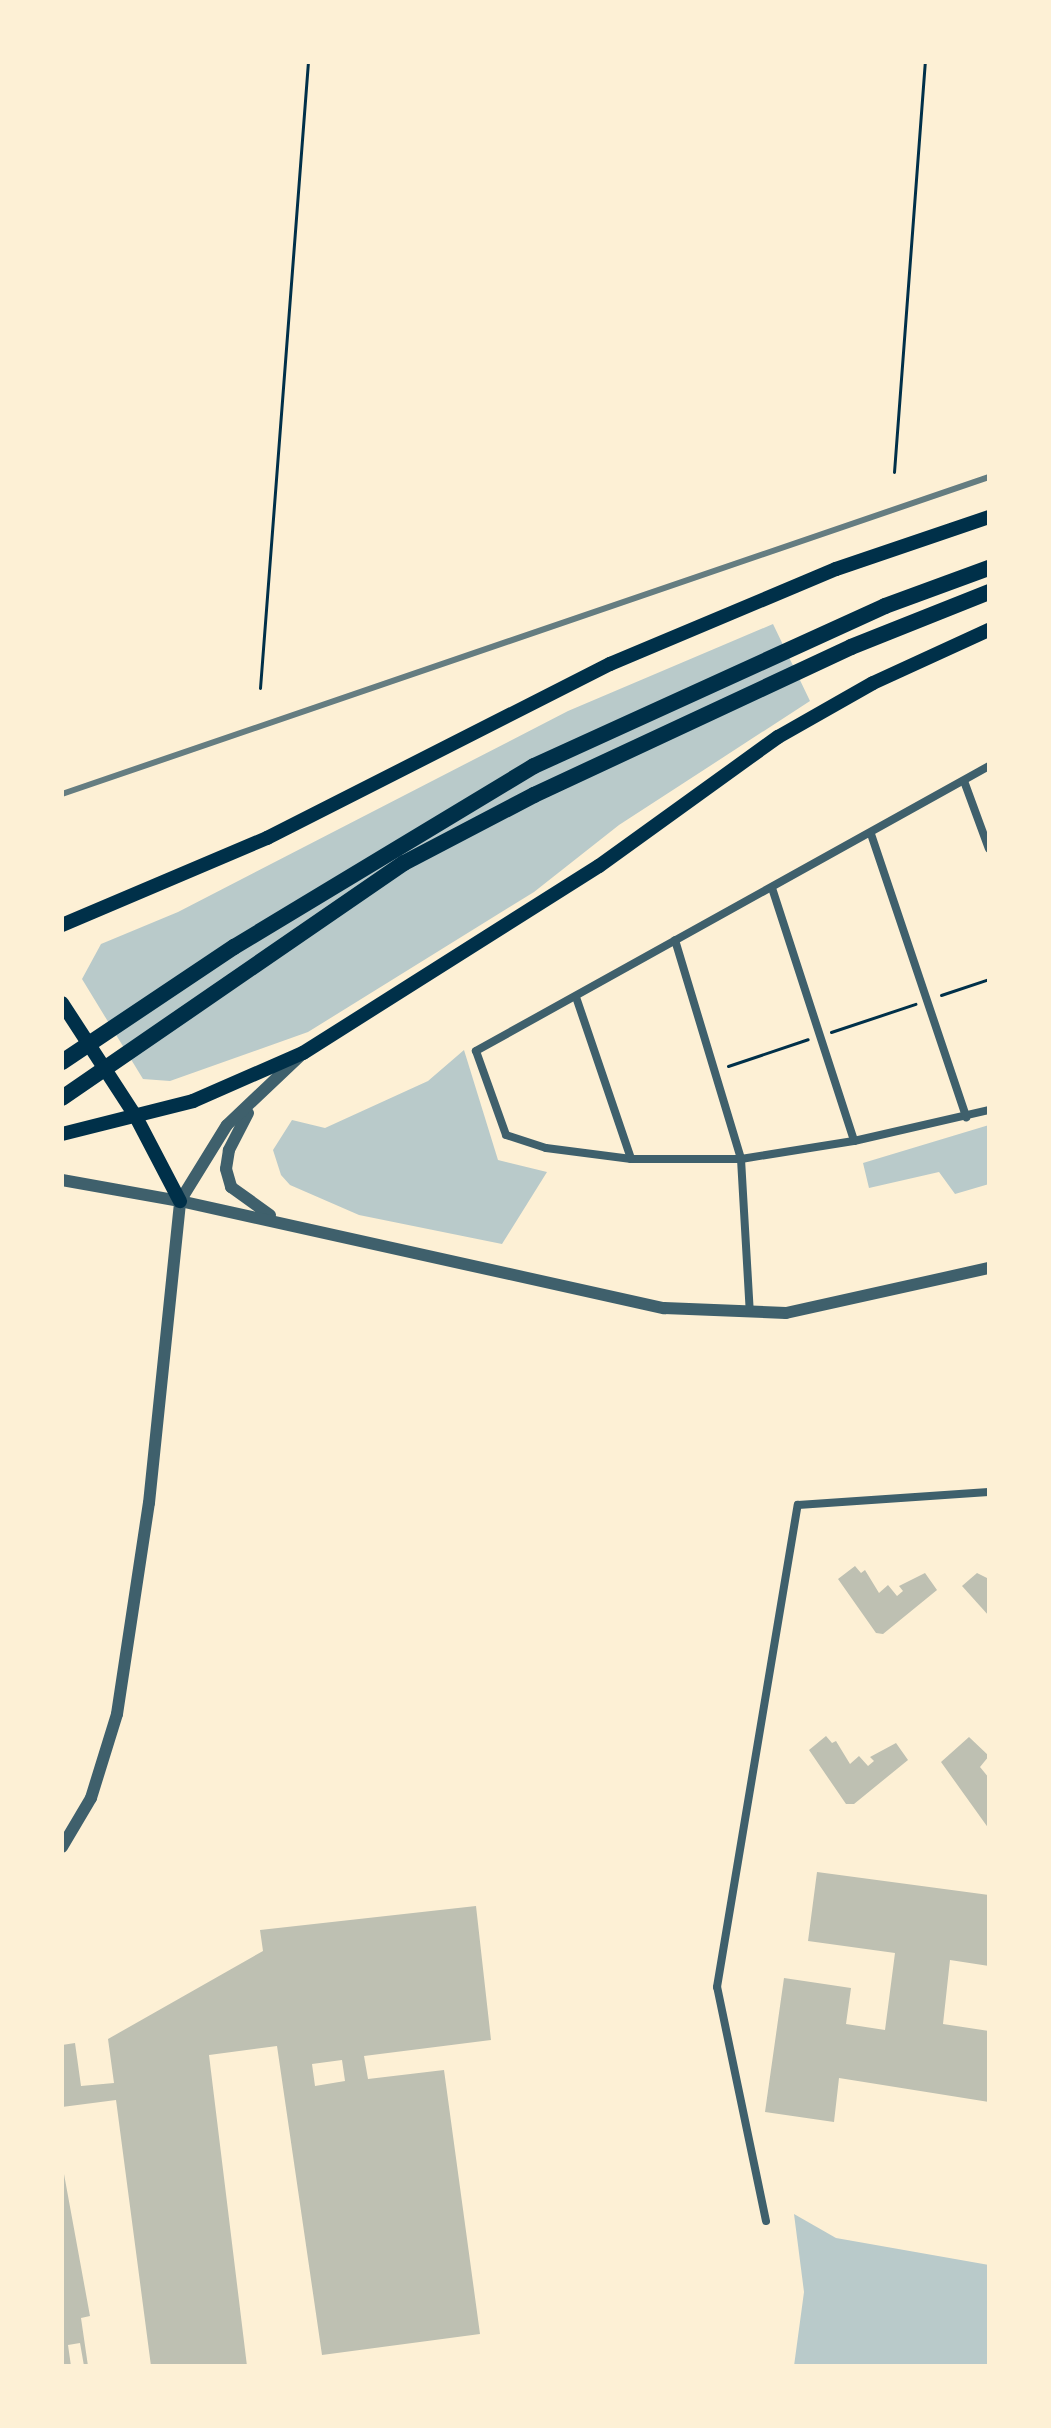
<!DOCTYPE html>
<style>
body{margin:0}
#map{position:relative;width:1051px;height:2428px;overflow:hidden;background:#fdf0d5;font-family:"Open Sans",sans-serif}
div>[style]{position:absolute}
.green>*{inset:0;background:#b9caca}
.building>*{inset:0;background:#bec0b2}
.path>*{height:3px;margin:-1.5px;padding:0 1.5px;transform-origin:1.5px;border-radius:1.5px;background:#003049}
.minor>*{height:8px;margin:-4px;padding:0 4px;transform-origin:4px;border-radius:4px;background:#3f606c}
.tertiary>*{height:12px;margin:-6px;padding:0 6px;transform-origin:6px;border-radius:6px;background:#3f606c}
.primary>*{height:14px;margin:-7px;padding:0 7px;transform-origin:7px;border-radius:7px;background:#003049}
.trunk>*{height:16px;margin:-8px;padding:0 8px;transform-origin:8px;border-radius:8px;background:#003049}
.rail>*{height:6px;margin:-3px;padding:0 3px;transform-origin:3px;border-radius:3px;background:#657d81}
span{translate:-50% -50%;white-space:nowrap;text-align:center;line-height:1.15;-webkit-text-stroke:8px #fdf0d5;paint-order:stroke}
.frame{position:absolute;inset:0;border:64px solid #fdf0d5;pointer-events:none}
</style>
<div id="map">
<div class="green">
<i style="clip-path:polygon(773px 624px,810px 701px,619px 825px,534px 892px,308px 1032px,170px 1081px,143px 1079px,82px 979px,101px 944px,178px 912px,568px 711px)"></i>
<i style="clip-path:polygon(464px 1050px,498px 1160px,547px 1172px,502px 1244px,359px 1215px,290px 1185px,281px 1175px,273px 1150px,292px 1120px,325px 1128px,428px 1081px)"></i>
<i style="clip-path:polygon(989px 1125px,989px 1184px,955px 1194px,939px 1172px,869px 1188px,863px 1163px)"></i>
<i style="clip-path:polygon(794px 2214px,836px 2238px,989px 2265px,989px 2366px,794px 2366px,804px 2292px)"></i>
</div>
<div class="building">
<i style="clip-path:polygon(855px 1566px,861px 1573px,865px 1570px,879px 1593px,888px 1585px,897px 1596px,903px 1591px,899px 1586px,925px 1573px,937px 1590px,883px 1634px,876px 1633px,838px 1579px)"></i>
<i style="clip-path:polygon(977px 1573px,989px 1579px,989px 1616px,962px 1586px)"></i>
<i style="clip-path:polygon(826px 1736px,832px 1743px,836px 1741px,850px 1764px,859px 1756px,868px 1766px,874px 1761px,870px 1757px,896px 1743px,908px 1760px,854px 1804px,846px 1804px,809px 1750px)"></i>
<i style="clip-path:polygon(969px 1737px,989px 1756px,980px 1767px,989px 1778px,989px 1829px,941px 1762px)"></i>
<i style="clip-path:polygon(817px 1872px,989px 1895px,989px 1966px,950px 1960px,943px 2024px,989px 2031px,989px 2102px,839px 2078px,834px 2122px,765px 2112px,784px 1978px,851px 1988px,846px 2024px,885px 2030px,895px 1953px,808px 1941px)"></i>
<i style="clip-path:polygon(evenodd,476px 1906px,491px 2040px,364px 2056px,368px 2079px,444px 2070px,480px 2334px,322px 2355px,277px 2046px,209px 2055px,247px 2366px,151px 2366px,116px 2100px,62px 2107px,62px 2045px,75px 2043px,81px 2086px,114px 2083px,108px 2039px,263px 1951px,260px 1930px,476px 1906px,342px 2060px,345px 2081px,315px 2086px,312px 2064px,342px 2060px)"></i>
<i style="clip-path:polygon(64px 2174px,90px 2316px,81px 2318px,88px 2366px,84px 2366px,80px 2343px,68px 2345px,71px 2366px,62px 2366px)"></i>
</div>
<div class="path">
<i style="left:894px;top:472px;width:411px;rotate:-85.7deg"></i>
<i style="left:260px;top:688px;width:628px;rotate:-85.62deg"></i>
<i style="left:941px;top:995px;width:51px;rotate:-18.4deg"></i>
<i style="left:831px;top:1032px;width:89px;rotate:-18.4deg"></i>
<i style="left:728px;top:1066px;width:84px;rotate:-18.6deg"></i>
</div>
<div class="minor">
<i style="left:989px;top:766px;width:587px;rotate:150.95deg"></i>
<i style="left:476px;top:1051px;width:89px;rotate:70.3deg"></i>
<i style="left:506px;top:1135px;width:42px;rotate:18deg"></i>
<i style="left:546px;top:1148px;width:86px;rotate:7.4deg"></i>
<i style="left:631px;top:1159px;width:110px"></i>
<i style="left:741px;top:1159px;width:114px;rotate:-9.1deg"></i>
<i style="left:854px;top:1141px;width:139px;rotate:-12.9deg"></i>
<i style="left:964px;top:781px;width:72px;rotate:69.8deg"></i>
<i style="left:871px;top:834px;width:299px;rotate:71.4deg"></i>
<i style="left:772px;top:888px;width:266px;rotate:72deg"></i>
<i style="left:675px;top:940px;width:229px;rotate:73.2deg"></i>
<i style="left:741px;top:1159px;width:154px;rotate:86.7deg"></i>
<i style="left:576px;top:997px;width:171px;rotate:71.2deg"></i>
<i style="left:766px;top:2221px;width:239px;rotate:-101.8deg"></i>
<i style="left:717px;top:1987px;width:489px;rotate:-80.5deg"></i>
<i style="left:798px;top:1505px;width:191px;rotate:-3.9deg"></i>
</div>
<div class="tertiary">
<i style="left:248px;top:1113px;width:42px;rotate:117.2deg"></i>
<i style="left:229px;top:1150px;width:19px;rotate:99deg"></i>
<i style="left:226px;top:1169px;width:19px;rotate:74deg"></i>
<i style="left:231px;top:1187px;width:48px;rotate:35.7deg"></i>
<i style="left:62px;top:1180px;width:120px;rotate:10.1deg"></i>
<i style="left:180px;top:1201px;width:496px;rotate:12.5deg"></i>
<i style="left:664px;top:1308px;width:122px;rotate:2.3deg"></i>
<i style="left:786px;top:1313px;width:208px;rotate:-12.5deg"></i>
<i style="left:62px;top:1847px;width:57px;rotate:-59.4deg"></i>
<i style="left:91px;top:1798px;width:88px;rotate:-72.8deg"></i>
<i style="left:117px;top:1714px;width:213px;rotate:-81.4deg"></i>
<i style="left:149px;top:1503px;width:304px;rotate:-84.1deg"></i>
<i style="left:180px;top:1201px;width:89px;rotate:-58.3deg"></i>
<i style="left:227px;top:1125px;width:102px;rotate:-43.4deg"></i>
</div>
<div class="primary">
<i style="left:62px;top:925px;width:223px;rotate:-23deg"></i>
<i style="left:267px;top:838px;width:385px;rotate:-26.9deg"></i>
<i style="left:610px;top:664px;width:245px;rotate:-22.8deg"></i>
<i style="left:836px;top:569px;width:162px;rotate:-18.8deg"></i>
<i style="left:62px;top:1003px;width:136px;rotate:57deg"></i>
<i style="left:136px;top:1117px;width:95px;rotate:62.4deg"></i>
<i style="left:62px;top:1134px;width:135px;rotate:-14.1deg"></i>
<i style="left:193px;top:1101px;width:120px;rotate:-23.6deg"></i>
<i style="left:303px;top:1053px;width:350px;rotate:-32.3deg"></i>
<i style="left:599px;top:866px;width:221px;rotate:-35.8deg"></i>
<i style="left:778px;top:737px;width:109px;rotate:-29.6deg"></i>
<i style="left:873px;top:683px;width:128px;rotate:-24.6deg"></i>
</div>
<div class="trunk">
<i style="left:62px;top:1062px;width:207px;rotate:-33.8deg"></i>
<i style="left:234px;top:947px;width:350px;rotate:-31.1deg"></i>
<i style="left:534px;top:766px;width:386px;rotate:-24.5deg"></i>
<i style="left:885px;top:606px;width:111px;rotate:-20.1deg"></i>
<i style="left:62px;top:1098px;width:415px;rotate:-34.5deg"></i>
<i style="left:404px;top:863px;width:147px;rotate:-27.6deg"></i>
<i style="left:534px;top:795px;width:350px;rotate:-25deg"></i>
<i style="left:851px;top:647px;width:149px;rotate:-21.7deg"></i>
</div>
<div class="rail">
<i style="left:62px;top:794px;width:980px;rotate:-18.88deg"></i>
</div>
<div class="frame"></div>
</div>
